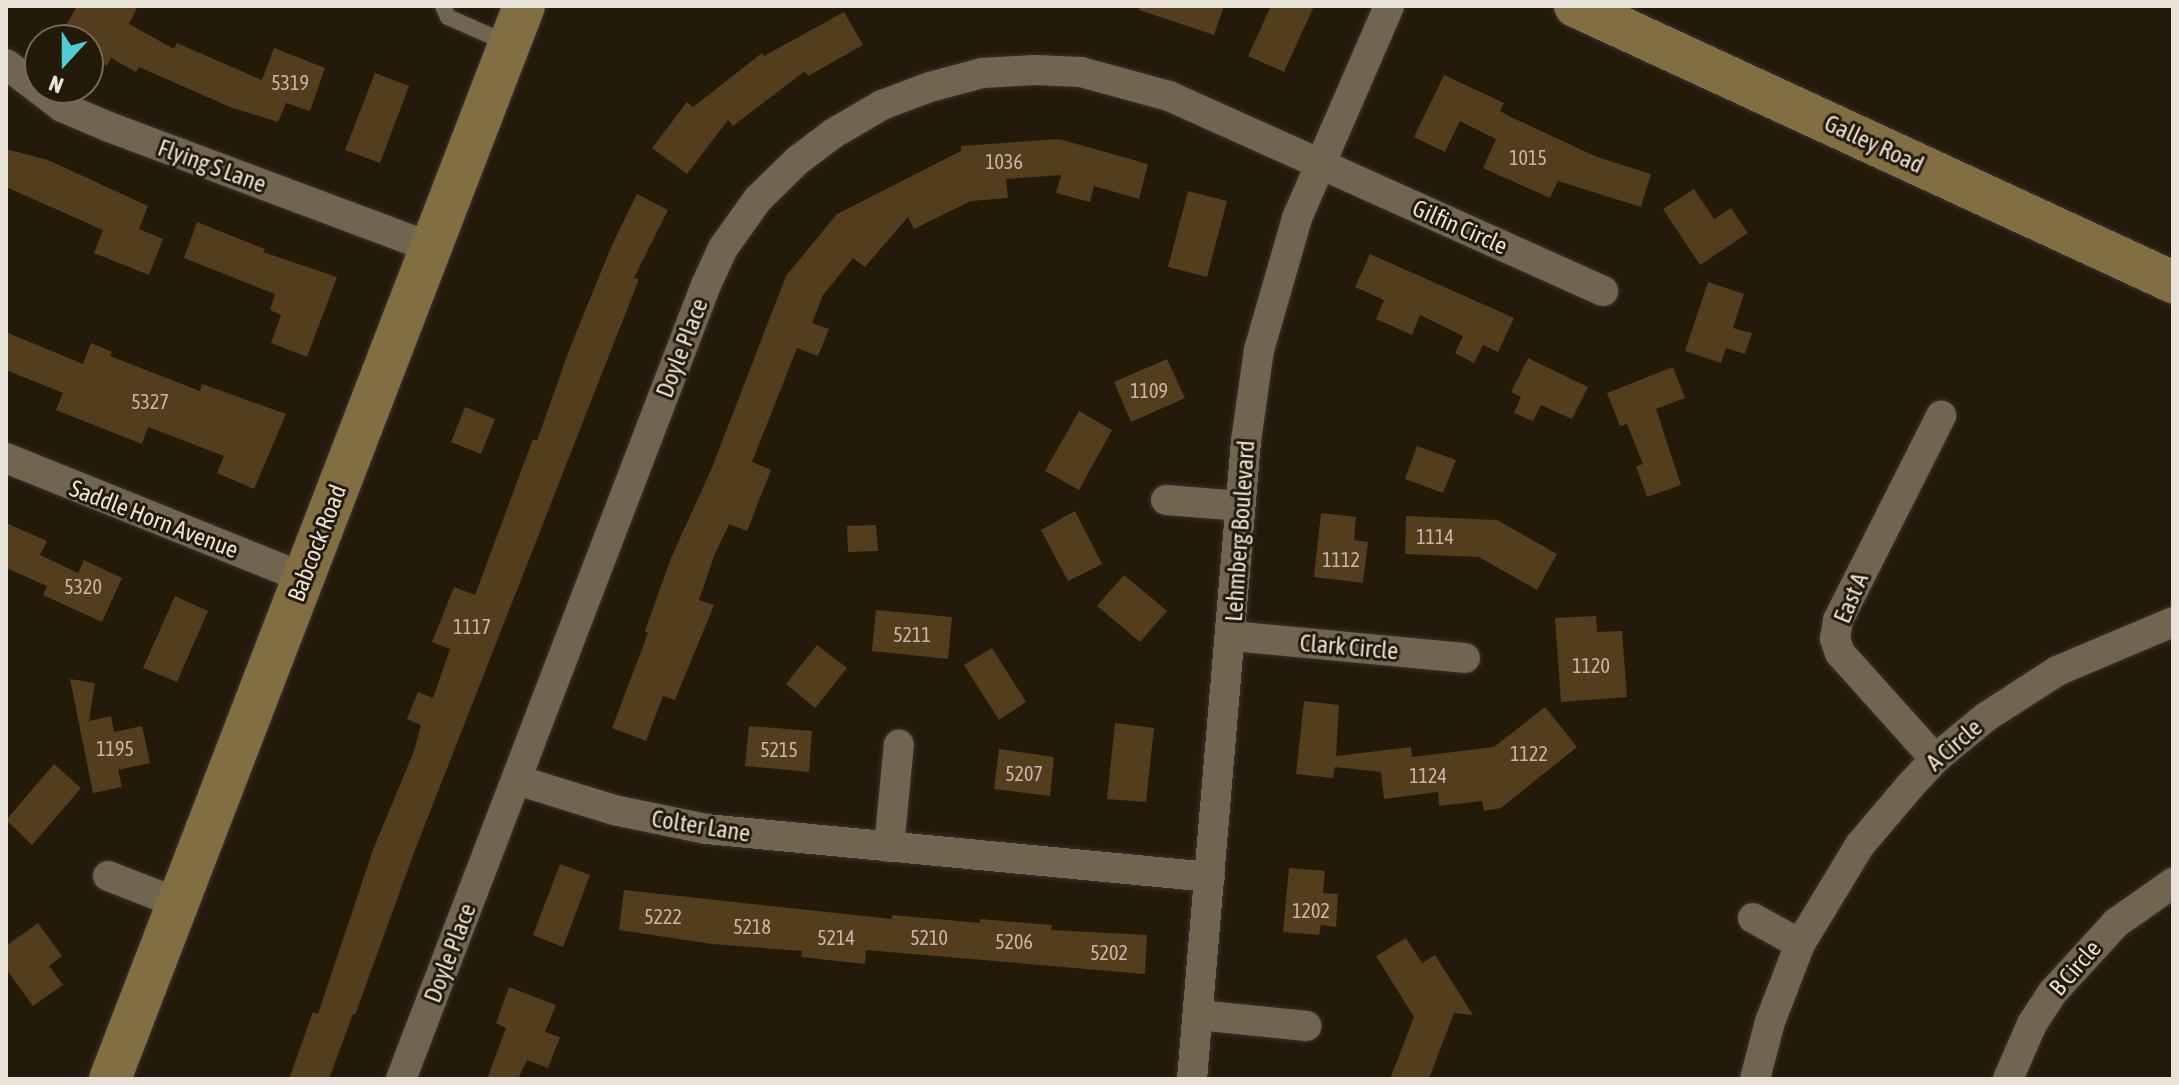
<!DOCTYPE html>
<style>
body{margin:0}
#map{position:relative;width:2179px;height:1085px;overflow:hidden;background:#241a0a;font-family:"Asap Condensed",sans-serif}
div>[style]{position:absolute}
.building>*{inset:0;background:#543d1c}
.roads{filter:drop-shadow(0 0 2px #39312b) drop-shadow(0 0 2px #39312b)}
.lane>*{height:16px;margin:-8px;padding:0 8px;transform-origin:8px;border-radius:8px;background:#716552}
.street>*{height:30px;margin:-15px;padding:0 15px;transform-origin:15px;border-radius:15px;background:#716552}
.secondary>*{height:42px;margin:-21px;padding:0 21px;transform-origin:21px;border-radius:21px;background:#836d42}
span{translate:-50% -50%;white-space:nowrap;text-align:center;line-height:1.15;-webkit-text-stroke:6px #241a0a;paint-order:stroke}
.number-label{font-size:20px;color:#c4b9a9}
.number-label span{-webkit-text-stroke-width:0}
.street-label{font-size:24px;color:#e9e2d8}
.frame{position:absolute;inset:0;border:8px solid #e9e2d8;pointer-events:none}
.north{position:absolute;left:24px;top:24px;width:80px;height:80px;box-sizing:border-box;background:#241a0a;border:2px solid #736a5c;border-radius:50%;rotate:201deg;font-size:22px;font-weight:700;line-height:32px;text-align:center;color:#e9e2d8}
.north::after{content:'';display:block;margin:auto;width:28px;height:36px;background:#51ccd4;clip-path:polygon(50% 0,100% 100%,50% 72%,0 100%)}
</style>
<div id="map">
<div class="building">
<i style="clip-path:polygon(77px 6px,138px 6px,129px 24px,174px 49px,177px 43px,262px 80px,274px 48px,325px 68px,310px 111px,286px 103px,278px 122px,230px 107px,139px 67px,136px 72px,111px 58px,107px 66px,88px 55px,88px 40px,79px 40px,63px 31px)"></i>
<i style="clip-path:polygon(1140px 6px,1224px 6px,1214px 35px,1139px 10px)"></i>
<i style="clip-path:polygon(1271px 6px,1314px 6px,1284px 72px,1248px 56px)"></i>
<i style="clip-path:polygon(844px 12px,863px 45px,808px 76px,805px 71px,733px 126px,728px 120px,687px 174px,652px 148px,687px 102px,693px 107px,762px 53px,764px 56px)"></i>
<i style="clip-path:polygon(375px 73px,409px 86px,380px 163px,345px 150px)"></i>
<i style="clip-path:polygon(1444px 75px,1504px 103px,1500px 111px,1513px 118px,1597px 157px,1651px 174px,1641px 207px,1558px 181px,1550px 198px,1483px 168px,1496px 139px,1460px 121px,1445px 152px,1414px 137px)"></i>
<i style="clip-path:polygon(1059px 139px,1148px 164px,1139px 199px,1094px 186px,1090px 202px,1056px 193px,1061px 175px,1006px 179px,1008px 198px,971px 201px,914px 229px,908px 217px,865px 267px,853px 258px,823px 295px,812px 323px,829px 329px,818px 356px,797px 348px,752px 462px,771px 470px,747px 531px,729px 524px,714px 556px,699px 600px,714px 605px,675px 700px,663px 696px,646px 741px,612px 728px,648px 633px,645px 631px,671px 558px,711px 470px,786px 276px,837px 214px,961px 151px,961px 146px)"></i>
<i style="clip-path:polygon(6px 149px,48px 160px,148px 206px,139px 229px,163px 239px,149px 275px,94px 253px,103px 230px,6px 187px)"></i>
<i style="clip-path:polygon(1694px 189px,1714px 219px,1731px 208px,1748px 233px,1700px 265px,1663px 209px)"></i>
<i style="clip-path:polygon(1188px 191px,1227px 201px,1207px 277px,1168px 267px)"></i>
<i style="clip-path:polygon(637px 194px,668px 210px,634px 278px,639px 279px,415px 850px,355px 1015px,353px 1014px,329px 1079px,289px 1079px,313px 1012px,318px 1014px,373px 850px,414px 751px,421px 725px,407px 719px,418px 692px,433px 698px,450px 649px,432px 642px,454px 587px,475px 595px,533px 439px,537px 441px,569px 350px,612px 245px)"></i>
<i style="clip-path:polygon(197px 222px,265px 249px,263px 252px,337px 277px,307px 357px,271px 343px,281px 315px,270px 310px,275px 294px,184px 258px)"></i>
<i style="clip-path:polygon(1370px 254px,1514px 318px,1498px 352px,1483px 345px,1474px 363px,1455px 353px,1463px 336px,1420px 315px,1412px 335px,1376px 319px,1384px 300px,1355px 287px)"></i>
<i style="clip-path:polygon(1708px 282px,1744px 294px,1733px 328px,1752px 333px,1745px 354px,1726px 348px,1721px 363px,1685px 351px)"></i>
<i style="clip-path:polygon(6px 332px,83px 364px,91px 343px,112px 352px,110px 356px,200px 391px,202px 384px,286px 414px,254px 489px,217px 473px,224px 456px,148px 427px,142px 444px,56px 410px,63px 393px,6px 370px)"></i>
<i style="clip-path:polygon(1528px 358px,1588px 387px,1572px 419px,1541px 405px,1533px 421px,1514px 413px,1521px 397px,1511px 392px)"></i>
<i style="clip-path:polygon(1167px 359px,1185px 398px,1131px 422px,1114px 382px)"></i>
<i style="clip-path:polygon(1673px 367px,1685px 398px,1656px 409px,1681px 485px,1647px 497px,1636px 466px,1643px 464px,1627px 424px,1620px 426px,1607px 393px)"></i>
<i style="clip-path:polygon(465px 407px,495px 419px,481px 454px,451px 442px)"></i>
<i style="clip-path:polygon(1079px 411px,1112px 430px,1079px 490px,1045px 471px)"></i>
<i style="clip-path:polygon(1417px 446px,1456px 460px,1443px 493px,1405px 479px)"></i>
<i style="clip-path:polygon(1075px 511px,1102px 564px,1068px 581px,1041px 530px)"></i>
<i style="clip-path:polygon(1321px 513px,1356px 517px,1354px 540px,1368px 542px,1363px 583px,1314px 577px)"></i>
<i style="clip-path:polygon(1406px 516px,1497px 520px,1557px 554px,1537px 590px,1479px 557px,1405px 554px)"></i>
<i style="clip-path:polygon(6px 523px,47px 541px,40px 555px,78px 573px,84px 560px,122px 578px,102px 622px,43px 595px,47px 586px,6px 568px)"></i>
<i style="clip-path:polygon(876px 525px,878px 551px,848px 552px,847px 526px)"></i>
<i style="clip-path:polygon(1124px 575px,1167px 611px,1140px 642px,1097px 606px)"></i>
<i style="clip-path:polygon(175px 596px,208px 611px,177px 682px,143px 668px)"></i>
<i style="clip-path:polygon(876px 610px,952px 617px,948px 659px,872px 651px)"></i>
<i style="clip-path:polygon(1596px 616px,1597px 632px,1622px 631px,1627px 697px,1561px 702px,1555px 618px)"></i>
<i style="clip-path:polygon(817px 645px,847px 668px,815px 708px,786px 684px)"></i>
<i style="clip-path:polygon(992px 648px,1026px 702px,999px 720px,964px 665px)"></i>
<i style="clip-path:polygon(70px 679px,95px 683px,89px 721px,111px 716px,114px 732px,142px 726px,150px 763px,118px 770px,122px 787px,93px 793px)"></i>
<i style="clip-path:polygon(1304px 701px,1339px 705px,1336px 756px,1411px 747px,1412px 757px,1494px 747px,1545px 707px,1577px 747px,1501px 808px,1484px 811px,1482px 801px,1439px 806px,1438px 792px,1384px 799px,1381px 772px,1335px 767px,1333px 778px,1296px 774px)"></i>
<i style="clip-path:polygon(1115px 723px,1154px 728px,1146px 802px,1107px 799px)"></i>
<i style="clip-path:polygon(749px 726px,812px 731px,809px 772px,745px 766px)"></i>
<i style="clip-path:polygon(999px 749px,1054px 757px,1050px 796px,994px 789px)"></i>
<i style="clip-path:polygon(54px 764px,81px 788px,32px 845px,6px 820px)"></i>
<i style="clip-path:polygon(560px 864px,590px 875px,563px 947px,533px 935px)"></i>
<i style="clip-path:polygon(1289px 868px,1325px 871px,1323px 893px,1338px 894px,1336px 927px,1321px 925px,1319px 935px,1283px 932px)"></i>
<i style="clip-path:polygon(624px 890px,892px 919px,892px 915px,980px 923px,980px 919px,1052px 925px,1051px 930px,1147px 935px,1145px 974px,866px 950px,865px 964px,801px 957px,802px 951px,712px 944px,619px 930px)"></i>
<i style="clip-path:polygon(38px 923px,62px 956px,49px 966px,63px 985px,33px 1006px,6px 969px,6px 946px)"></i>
<i style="clip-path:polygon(1406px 938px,1422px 963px,1435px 955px,1473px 1015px,1454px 1013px,1429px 1079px,1390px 1079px,1414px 1017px,1376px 956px)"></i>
<i style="clip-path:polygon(509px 987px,556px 1005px,545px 1032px,560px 1037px,548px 1068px,527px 1060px,518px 1079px,487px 1079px,506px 1028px,496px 1023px)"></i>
</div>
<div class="roads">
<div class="lane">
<i style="left:443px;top:6px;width:12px;rotate:66deg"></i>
<i style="left:448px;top:17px;width:67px;rotate:23.9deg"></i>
</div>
<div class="street">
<i style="left:6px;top:64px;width:71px;rotate:37.5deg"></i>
<i style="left:62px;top:107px;width:51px;rotate:23.1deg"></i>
<i style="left:109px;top:127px;width:343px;rotate:20.5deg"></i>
<i style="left:6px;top:458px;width:321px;rotate:21.9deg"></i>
<i style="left:1166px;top:500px;width:74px;rotate:4.6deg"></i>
<i style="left:1232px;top:636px;width:234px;rotate:5.4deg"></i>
<i style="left:1935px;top:759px;width:142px;rotate:-131.9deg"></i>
<i style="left:1840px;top:653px;width:15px;rotate:-110deg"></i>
<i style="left:1835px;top:639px;width:19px;rotate:-81deg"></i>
<i style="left:1838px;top:620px;width:229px;rotate:-63.2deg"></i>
<i style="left:517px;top:780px;width:102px;rotate:17.2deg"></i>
<i style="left:614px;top:810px;width:94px;rotate:11.7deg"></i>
<i style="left:706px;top:829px;width:506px;rotate:5.44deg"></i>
<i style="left:889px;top:847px;width:103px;rotate:-84.5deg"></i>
<i style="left:108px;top:876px;width:75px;rotate:21.1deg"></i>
<i style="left:1753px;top:918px;width:54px;rotate:29deg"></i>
<i style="left:1198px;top:1015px;width:109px;rotate:5.8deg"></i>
<i style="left:401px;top:1079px;width:851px;rotate:-68.99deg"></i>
<i style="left:706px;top:285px;width:41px;rotate:-65.3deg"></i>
<i style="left:723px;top:248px;width:60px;rotate:-54.5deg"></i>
<i style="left:758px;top:199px;width:56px;rotate:-44.3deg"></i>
<i style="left:798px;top:160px;width:45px;rotate:-36.9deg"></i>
<i style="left:834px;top:133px;width:56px;rotate:-30.3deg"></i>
<i style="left:882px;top:105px;width:51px;rotate:-20.6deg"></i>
<i style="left:930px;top:87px;width:54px;rotate:-15.1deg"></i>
<i style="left:982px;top:73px;width:53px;rotate:-3.2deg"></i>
<i style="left:1035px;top:70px;width:46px;rotate:2.5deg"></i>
<i style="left:1081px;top:72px;width:91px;rotate:15.3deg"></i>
<i style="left:1169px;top:96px;width:476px;rotate:24.2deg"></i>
<i style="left:1192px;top:1079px;width:640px;rotate:-85.16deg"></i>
<i style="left:1246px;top:441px;width:92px;rotate:-81.9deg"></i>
<i style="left:1259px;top:350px;width:137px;rotate:-73.9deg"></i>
<i style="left:1297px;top:218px;width:231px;rotate:-66.5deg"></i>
<i style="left:1755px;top:1079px;width:59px;rotate:-75.3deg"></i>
<i style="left:1770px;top:1022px;width:84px;rotate:-69deg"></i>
<i style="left:1800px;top:944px;width:116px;rotate:-58.8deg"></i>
<i style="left:1860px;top:845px;width:77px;rotate:-49.7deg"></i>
<i style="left:1910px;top:786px;width:37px;rotate:-47deg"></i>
<i style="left:1935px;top:759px;width:66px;rotate:-39.5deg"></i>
<i style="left:1986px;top:717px;width:85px;rotate:-32.9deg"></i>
<i style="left:2057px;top:671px;width:126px;rotate:-22.9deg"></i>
<i style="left:2008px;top:1079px;width:60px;rotate:-66.4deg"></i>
<i style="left:2032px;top:1024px;width:38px;rotate:-57deg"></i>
<i style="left:2053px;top:992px;width:93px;rotate:-47.6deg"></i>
<i style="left:2116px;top:923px;width:70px;rotate:-35.1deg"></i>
</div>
<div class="secondary">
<i style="left:1575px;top:6px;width:659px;rotate:24.78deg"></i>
<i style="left:110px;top:1079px;width:1150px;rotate:-68.9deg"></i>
</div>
</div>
<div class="number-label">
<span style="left:290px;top:82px">5319</span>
<span style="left:1528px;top:157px">1015</span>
<span style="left:1004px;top:161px">1036</span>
<span style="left:1149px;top:390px">1109</span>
<span style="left:150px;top:401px">5327</span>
<span style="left:1435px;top:536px">1114</span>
<span style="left:1341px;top:559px">1112</span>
<span style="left:83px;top:586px">5320</span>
<span style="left:472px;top:626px">1117</span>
<span style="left:912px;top:634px">5211</span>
<span style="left:1591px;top:665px">1120</span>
<span style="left:115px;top:748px">1195</span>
<span style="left:779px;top:749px">5215</span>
<span style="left:1529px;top:753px">1122</span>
<span style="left:1024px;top:773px">5207</span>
<span style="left:1428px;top:775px">1124</span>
<span style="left:1311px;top:910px">1202</span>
<span style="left:663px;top:916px">5222</span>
<span style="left:752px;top:926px">5218</span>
<span style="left:836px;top:937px">5214</span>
<span style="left:929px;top:937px">5210</span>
<span style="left:1014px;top:941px">5206</span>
<span style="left:1109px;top:952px">5202</span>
</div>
<div class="street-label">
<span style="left:1874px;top:144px;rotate:25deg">Galley Road</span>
<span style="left:212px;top:166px;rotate:20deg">Flying S Lane</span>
<span style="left:1460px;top:227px;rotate:24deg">Gilfin Circle</span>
<span style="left:682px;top:348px;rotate:-69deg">Doyle Place</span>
<span style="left:154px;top:519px;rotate:21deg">Saddle Horn Avenue</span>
<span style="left:1240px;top:531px;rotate:-86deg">Lehmberg Boulevard</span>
<span style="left:317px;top:543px;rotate:-69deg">Babcock Road</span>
<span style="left:1851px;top:598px;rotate:-67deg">East A</span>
<span style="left:1349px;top:647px;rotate:5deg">Clark Circle</span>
<span style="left:1954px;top:745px;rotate:-41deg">A Circle</span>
<span style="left:701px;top:826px;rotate:9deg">Colter Lane</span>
<span style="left:450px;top:953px;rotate:-69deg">Doyle Place</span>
<span style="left:2075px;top:968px;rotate:-49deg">B Circle</span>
</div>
<div class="frame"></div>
<div class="north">N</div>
</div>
